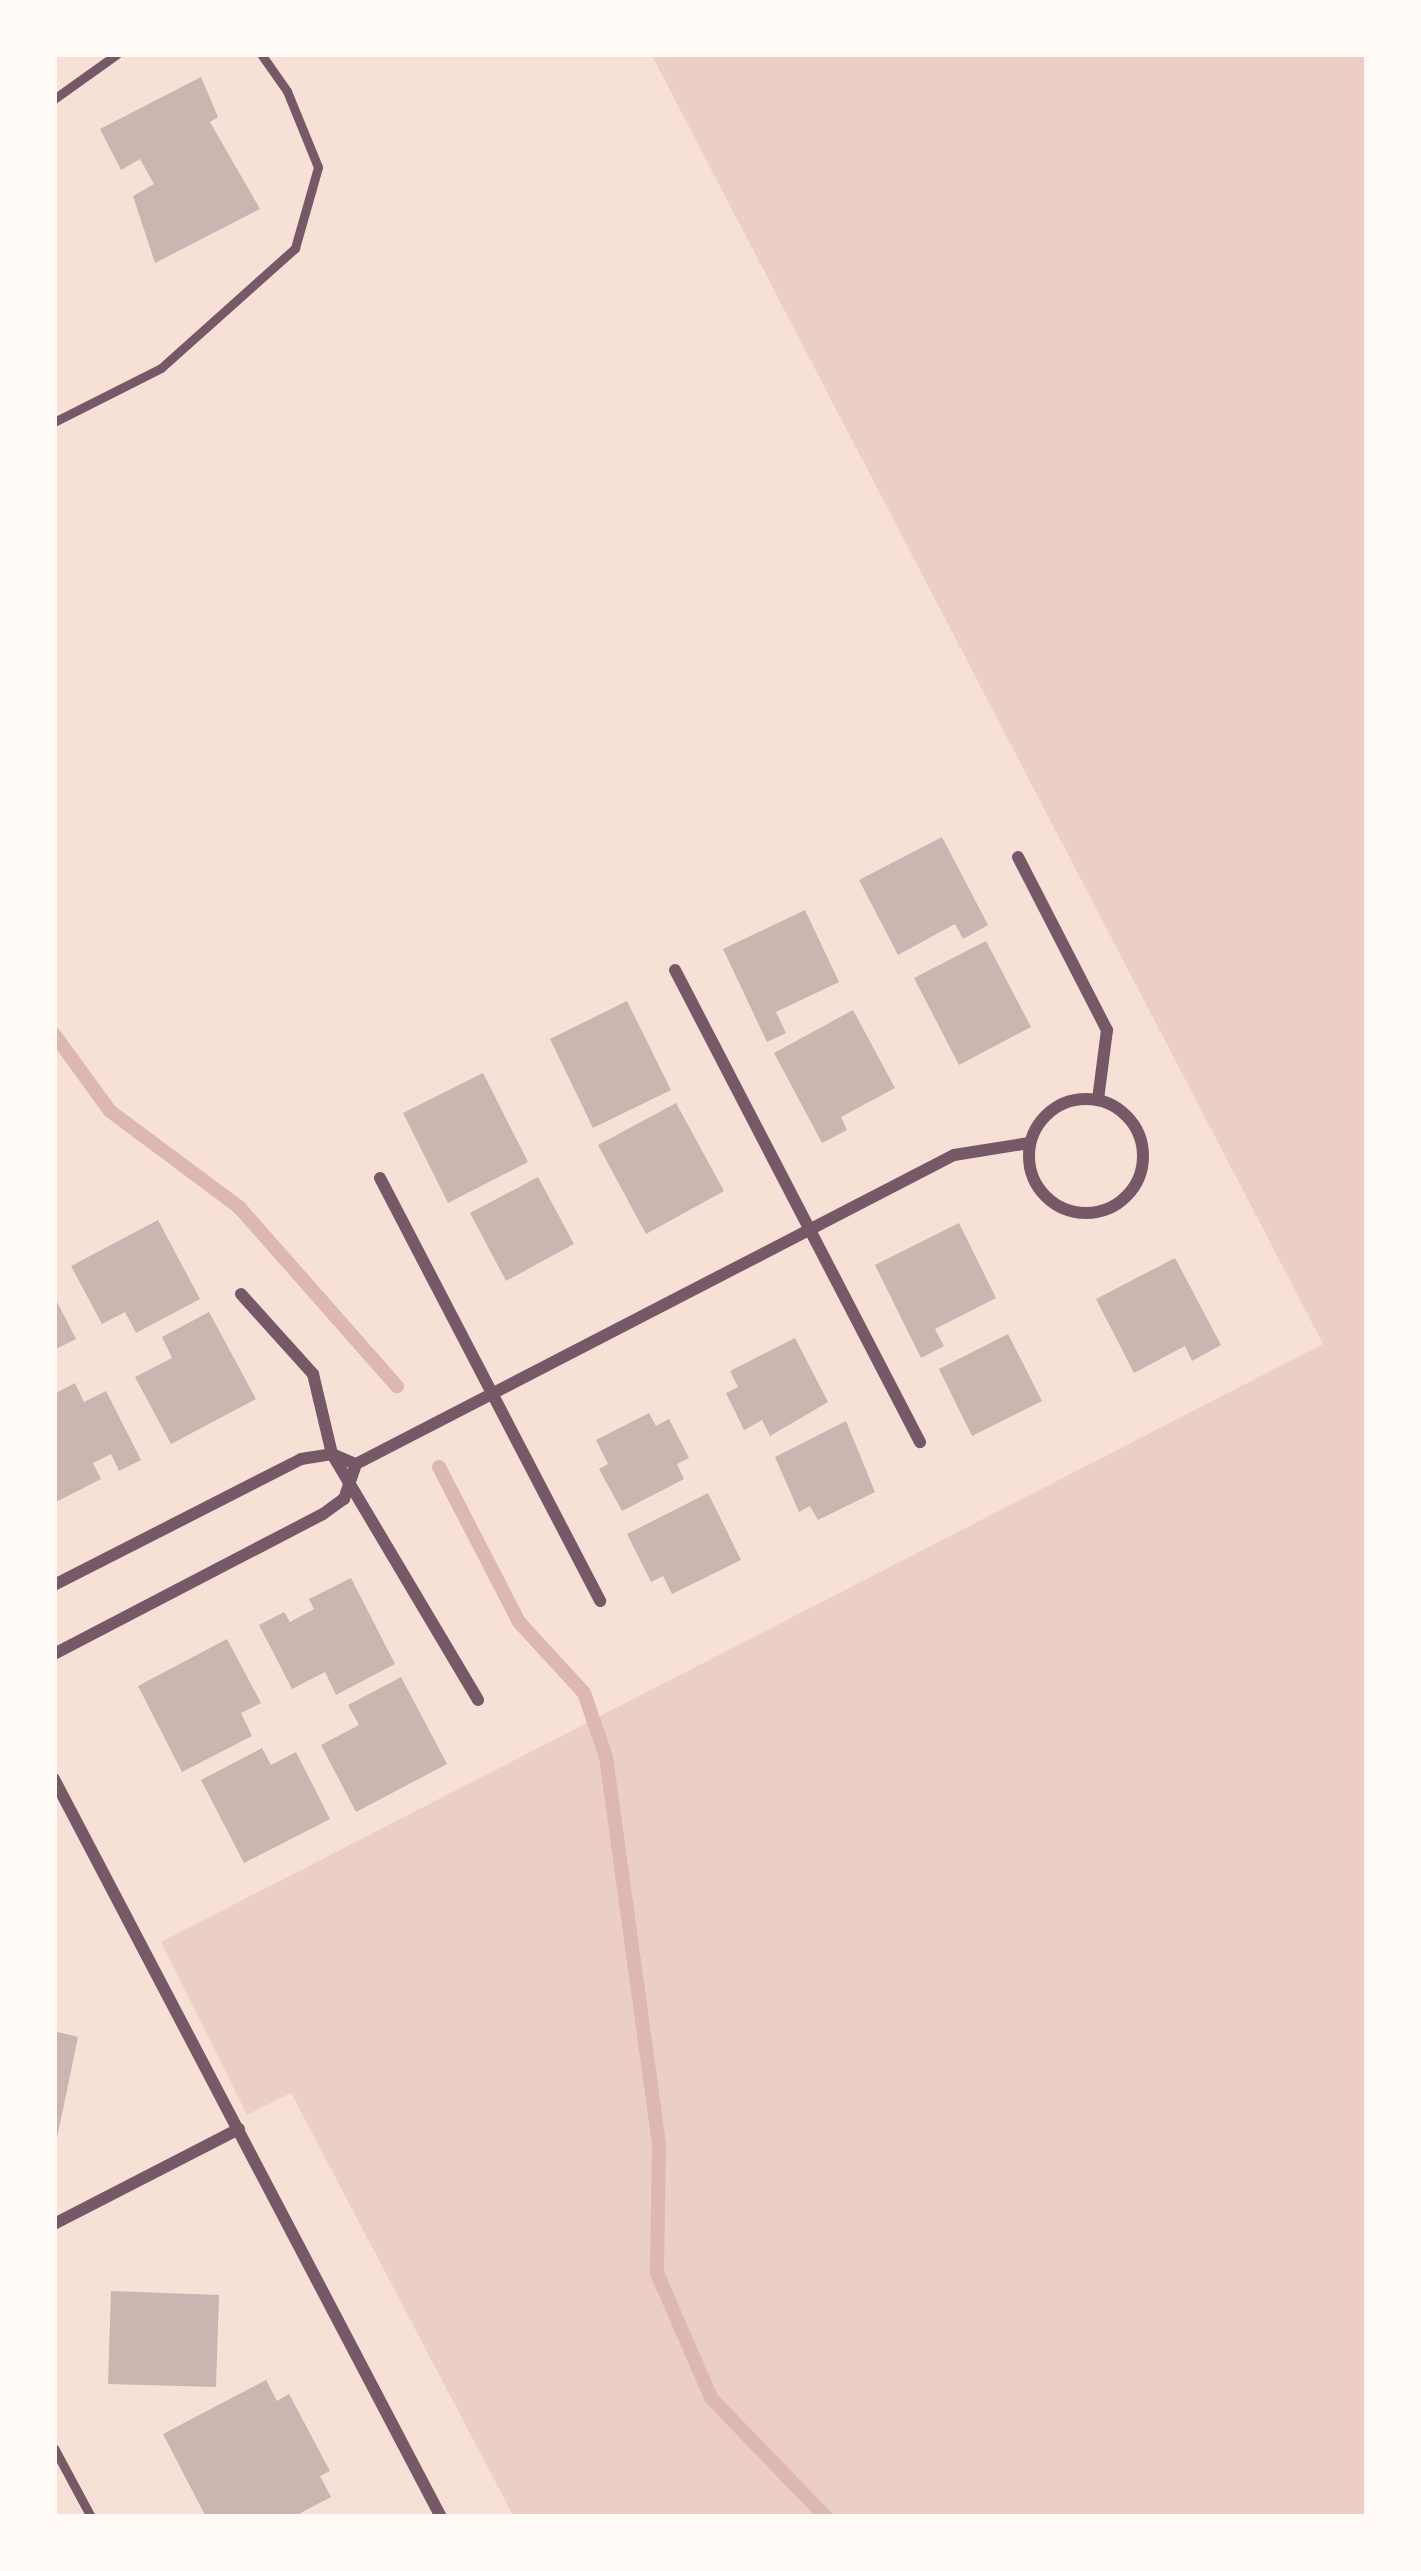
<!DOCTYPE html>
<style>
body{margin:0}
#map{position:relative;width:1421px;height:2571px;overflow:hidden;background:#f7e1d7;font-family:Jost,sans-serif}
div>[style]{position:absolute}
.green>*{inset:0;background:#ebcfc5}
.stream>*{height:14px;margin:-7px;padding:0 7px;transform-origin:7px;border-radius:7px;background:#dcb8b0}
.building>*{inset:0;background:#ccb4b1}
.service>*{height:9px;margin:-4.5px;padding:0 4.5px;transform-origin:4.5px;border-radius:4.5px;background:#755966}
.minor>*{height:12px;margin:-6px;padding:0 6px;transform-origin:6px;border-radius:6px;background:#755966}
.minor>.ring{margin:-6px;padding:0;box-sizing:content-box;background:none;border:12px solid #755966;border-radius:50%}
span{translate:-50% -50%;white-space:nowrap;text-align:center;line-height:1.15;-webkit-text-stroke:10px #fffaf5;paint-order:stroke}
.frame{position:absolute;inset:0;border:57px solid #fffaf5;pointer-events:none}
</style>
<div id="map">
<div class="green">
<i style="clip-path:polygon(651px 54px,1367px 54px,1367px 2517px,514px 2517px,291px 2093px,247px 2115px,161px 1942px,1323px 1344px)"></i>
</div>
<div class="stream">
<i style="left:54px;top:1034px;width:95px;rotate:54deg"></i>
<i style="left:110px;top:1111px;width:161px;rotate:36.7deg"></i>
<i style="left:239px;top:1207px;width:239px;rotate:48.6deg"></i>
<i style="left:439px;top:1467px;width:174px;rotate:62.7deg"></i>
<i style="left:519px;top:1622px;width:96px;rotate:47.5deg"></i>
<i style="left:584px;top:1693px;width:68px;rotate:71deg"></i>
<i style="left:606px;top:1757px;width:390px;rotate:82.2deg"></i>
<i style="left:659px;top:2143px;width:130px;rotate:90.9deg"></i>
<i style="left:657px;top:2273px;width:136px;rotate:66.6deg"></i>
<i style="left:711px;top:2398px;width:165px;rotate:46deg"></i>
</div>
<div class="building">
<i style="clip-path:polygon(201px 77px,218px 117px,210px 122px,260px 209px,155px 263px,133px 196px,154px 184px,140px 159px,121px 170px,100px 129px)"></i>
<i style="clip-path:polygon(942px 837px,988px 925px,963px 939px,955px 924px,898px 955px,859px 880px)"></i>
<i style="clip-path:polygon(805px 910px,839px 982px,776px 1012px,786px 1033px,767px 1042px,723px 949px)"></i>
<i style="clip-path:polygon(986px 941px,1031px 1027px,959px 1065px,914px 978px)"></i>
<i style="clip-path:polygon(627px 1001px,671px 1090px,593px 1128px,550px 1039px)"></i>
<i style="clip-path:polygon(853px 1010px,895px 1088px,841px 1117px,847px 1130px,822px 1143px,774px 1053px)"></i>
<i style="clip-path:polygon(483px 1073px,528px 1162px,448px 1203px,403px 1113px)"></i>
<i style="clip-path:polygon(676px 1103px,724px 1191px,646px 1234px,598px 1145px)"></i>
<i style="clip-path:polygon(538px 1177px,574px 1244px,506px 1281px,470px 1213px)"></i>
<i style="clip-path:polygon(158px 1220px,200px 1299px,136px 1333px,125px 1312px,102px 1324px,71px 1266px)"></i>
<i style="clip-path:polygon(959px 1223px,996px 1298px,935px 1329px,944px 1346px,921px 1358px,875px 1265px)"></i>
<i style="clip-path:polygon(1175px 1258px,1221px 1345px,1192px 1361px,1185px 1346px,1134px 1373px,1096px 1299px)"></i>
<i style="clip-path:polygon(54px 1296px,76px 1339px,54px 1350px)"></i>
<i style="clip-path:polygon(209px 1312px,256px 1399px,171px 1444px,135px 1377px,172px 1358px,162px 1337px)"></i>
<i style="clip-path:polygon(1008px 1334px,1042px 1401px,972px 1436px,939px 1369px)"></i>
<i style="clip-path:polygon(795px 1338px,828px 1402px,770px 1436px,762px 1420px,744px 1430px,726px 1393px,738px 1387px,730px 1371px)"></i>
<i style="clip-path:polygon(75px 1383px,84px 1402px,106px 1391px,141px 1460px,119px 1471px,111px 1454px,93px 1463px,101px 1479px,54px 1503px,54px 1394px)"></i>
<i style="clip-path:polygon(649px 1413px,656px 1426px,669px 1419px,689px 1458px,677px 1464px,684px 1479px,622px 1511px,599px 1469px,608px 1464px,596px 1440px)"></i>
<i style="clip-path:polygon(846px 1421px,875px 1492px,818px 1520px,810px 1506px,799px 1512px,775px 1457px)"></i>
<i style="clip-path:polygon(708px 1493px,741px 1560px,672px 1594px,663px 1576px,651px 1582px,627px 1534px)"></i>
<i style="clip-path:polygon(351px 1578px,395px 1664px,336px 1695px,325px 1672px,292px 1689px,259px 1625px,284px 1612px,290px 1622px,314px 1609px,309px 1599px)"></i>
<i style="clip-path:polygon(227px 1639px,261px 1703px,241px 1713px,252px 1736px,182px 1772px,138px 1686px)"></i>
<i style="clip-path:polygon(401px 1677px,447px 1764px,356px 1812px,321px 1745px,359px 1725px,348px 1705px)"></i>
<i style="clip-path:polygon(262px 1748px,271px 1765px,296px 1752px,330px 1819px,244px 1863px,201px 1780px)"></i>
<i style="clip-path:polygon(54px 2031px,78px 2037px,56px 2143px,54px 2143px)"></i>
<i style="clip-path:polygon(111px 2291px,219px 2295px,216px 2387px,108px 2384px)"></i>
<i style="clip-path:polygon(266px 2380px,277px 2401px,289px 2394px,330px 2471px,320px 2476px,331px 2497px,293px 2517px,206px 2517px,163px 2434px)"></i>
</div>
<div class="service">
<i style="left:54px;top:99px;width:77px;rotate:-35.5deg"></i>
<i style="left:54px;top:422px;width:120px;rotate:-26.8deg"></i>
<i style="left:161px;top:368px;width:180px;rotate:-41.8deg"></i>
<i style="left:295px;top:248px;width:84px;rotate:-74.1deg"></i>
<i style="left:318px;top:167px;width:82px;rotate:-112.2deg"></i>
<i style="left:287px;top:91px;width:45px;rotate:-125.1deg"></i>
<i style="left:54px;top:2448px;width:78px;rotate:61.8deg"></i>
</div>
<div class="minor">
<i style="left:1018px;top:857px;width:195px;rotate:62.8deg"></i>
<i style="left:1107px;top:1030px;width:70px;rotate:97.4deg"></i>
<i style="left:675px;top:970px;width:532px;rotate:62.57deg"></i>
<i class="ring" style="left:1029px;top:1099px;width:102px;height:102px"></i>
<i style="left:380px;top:1178px;width:477px;rotate:62.5deg"></i>
<i style="left:241px;top:1294px;width:108px;rotate:48deg"></i>
<i style="left:313px;top:1374px;width:82px;rotate:76.6deg"></i>
<i style="left:332px;top:1454px;width:286px;rotate:59.3deg"></i>
<i style="left:54px;top:1585px;width:277px;rotate:-27deg"></i>
<i style="left:301px;top:1459px;width:31px;rotate:-9deg"></i>
<i style="left:332px;top:1454px;width:26px;rotate:23deg"></i>
<i style="left:54px;top:1654px;width:303px;rotate:-27.5deg"></i>
<i style="left:323px;top:1514px;width:26px;rotate:-36deg"></i>
<i style="left:344px;top:1499px;width:37px;rotate:-71deg"></i>
<i style="left:356px;top:1464px;width:673px;rotate:-27.33deg"></i>
<i style="left:954px;top:1155px;width:76px;rotate:-9.1deg"></i>
<i style="left:54px;top:1779px;width:833px;rotate:62.33deg"></i>
<i style="left:54px;top:2224px;width:208px;rotate:-27.2deg"></i>
</div>
<div class="frame"></div>
</div>
